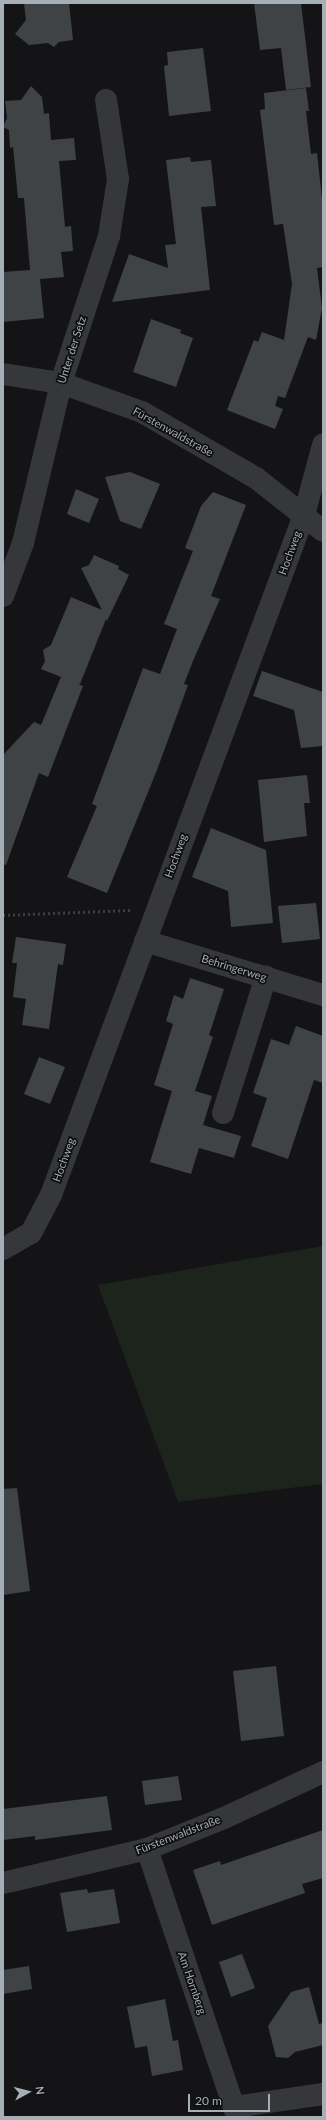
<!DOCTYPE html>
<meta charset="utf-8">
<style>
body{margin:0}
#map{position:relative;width:326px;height:2120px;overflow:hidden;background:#141416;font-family:Lato,sans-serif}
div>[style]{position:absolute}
.green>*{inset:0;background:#1c241c}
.building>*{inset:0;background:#404346}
.path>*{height:2.5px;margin-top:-1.25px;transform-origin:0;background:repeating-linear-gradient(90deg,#3b3e42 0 2px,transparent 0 5px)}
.minor>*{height:22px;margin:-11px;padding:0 11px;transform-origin:11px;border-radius:11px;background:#35373b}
span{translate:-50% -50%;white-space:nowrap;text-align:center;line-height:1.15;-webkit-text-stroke:3.5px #0f0f11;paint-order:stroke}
.street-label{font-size:11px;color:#a6aeb6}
.frame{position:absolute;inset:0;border:4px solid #a6aeb6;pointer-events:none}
.north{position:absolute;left:8px;top:2072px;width:40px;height:40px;-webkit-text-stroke:3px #0f0f11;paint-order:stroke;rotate:83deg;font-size:11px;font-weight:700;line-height:16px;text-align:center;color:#a6aeb6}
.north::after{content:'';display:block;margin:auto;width:14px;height:18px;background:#a6aeb6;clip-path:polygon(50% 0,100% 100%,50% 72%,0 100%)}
.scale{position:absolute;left:188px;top:2094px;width:82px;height:18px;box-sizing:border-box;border:2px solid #a6aeb6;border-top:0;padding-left:5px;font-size:12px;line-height:14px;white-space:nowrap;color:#a6aeb6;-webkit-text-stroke:3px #0f0f11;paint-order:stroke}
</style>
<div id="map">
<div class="green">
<i style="clip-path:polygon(323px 1246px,323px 1484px,178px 1502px,98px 1285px)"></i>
</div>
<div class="building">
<i style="clip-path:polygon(24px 3px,69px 3px,73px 40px,59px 42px,54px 47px,48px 43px,29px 45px,15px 34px,26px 20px)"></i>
<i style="clip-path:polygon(254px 3px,301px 3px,311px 87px,286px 90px,281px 48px,260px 50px)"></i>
<i style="clip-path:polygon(203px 48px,211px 111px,169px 116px,164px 66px,168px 65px,167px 52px)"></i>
<i style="clip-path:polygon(31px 86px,42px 97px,44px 114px,49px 113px,51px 140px,74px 138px,76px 160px,59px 161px,65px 227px,71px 226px,73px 251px,61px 252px,64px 277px,40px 279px,44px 318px,3px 322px,3px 272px,30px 270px,24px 198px,18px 198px,13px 147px,10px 148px,9px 130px,3px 127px,7px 118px,5px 101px,21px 100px)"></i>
<i style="clip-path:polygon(306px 88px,309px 111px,306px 111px,311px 154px,317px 153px,323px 208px,323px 267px,317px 268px,322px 308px,316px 340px,308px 337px,285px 398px,278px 396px,275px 406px,283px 409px,275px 429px,227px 410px,254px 340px,258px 342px,262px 332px,284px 340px,292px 284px,283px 224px,274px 225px,260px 110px,265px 109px,264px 93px)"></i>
<i style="clip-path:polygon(190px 157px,191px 162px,211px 160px,216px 206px,201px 207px,210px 290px,112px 302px,129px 254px,168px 268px,165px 245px,176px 244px,166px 160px)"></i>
<i style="clip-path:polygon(151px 319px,181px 330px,180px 333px,193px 338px,176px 387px,133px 372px)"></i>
<i style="clip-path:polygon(130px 472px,160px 484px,141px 529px,120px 521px,105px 477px)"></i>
<i style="clip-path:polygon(76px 489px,99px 499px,89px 523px,67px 514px)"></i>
<i style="clip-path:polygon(213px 492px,246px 505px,211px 596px,220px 599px,193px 661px,184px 684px,188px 685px,157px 770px,107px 893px,67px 877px,97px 806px,92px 804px,143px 668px,160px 674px,177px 629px,164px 624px,193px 551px,185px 548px,201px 506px)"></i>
<i style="clip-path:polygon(94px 555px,119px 566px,118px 569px,129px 575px,107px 621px,106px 619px,80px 684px,78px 684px,83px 686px,48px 777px,39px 773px,6px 865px,3px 864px,3px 755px,34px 722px,41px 725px,61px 677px,41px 669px,45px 661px,43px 650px,51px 645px,71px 597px,102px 610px,81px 568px,89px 565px)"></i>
<i style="clip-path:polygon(262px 671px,323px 692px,323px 746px,301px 748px,294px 710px,253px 696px)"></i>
<i style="clip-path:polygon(307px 775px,310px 803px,304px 803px,307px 836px,264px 842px,258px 780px)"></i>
<i style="clip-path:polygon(211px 828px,266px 850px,273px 923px,231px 927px,228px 891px,192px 877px)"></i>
<i style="clip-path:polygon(316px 903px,320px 939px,282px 943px,278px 906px)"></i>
<i style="clip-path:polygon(16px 937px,66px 944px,63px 965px,58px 964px,49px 1029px,22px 1025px,26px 999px,13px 997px,17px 963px,12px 963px)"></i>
<i style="clip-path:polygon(190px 978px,224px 989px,209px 1035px,213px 1037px,195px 1091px,212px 1096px,203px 1125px,241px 1136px,234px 1158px,199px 1148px,191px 1174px,150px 1162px,172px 1091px,154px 1085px,173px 1024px,166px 1021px,174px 995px,183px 999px)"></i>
<i style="clip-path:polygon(296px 1026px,323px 1036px,323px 1083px,314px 1080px,288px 1159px,251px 1146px,267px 1098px,253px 1093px,271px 1039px,289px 1045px)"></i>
<i style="clip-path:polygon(39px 1057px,65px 1067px,50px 1104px,24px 1094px)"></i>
<i style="clip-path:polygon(17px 1488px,30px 1591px,3px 1595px,3px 1489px)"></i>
<i style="clip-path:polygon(276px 1666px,284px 1736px,241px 1741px,233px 1671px)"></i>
<i style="clip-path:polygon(178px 1776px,182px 1800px,145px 1805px,142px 1781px)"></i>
<i style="clip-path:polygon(107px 1796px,112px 1830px,35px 1840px,35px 1836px,3px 1840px,3px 1809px)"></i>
<i style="clip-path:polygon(323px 1830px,323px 1878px,302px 1884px,305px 1893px,212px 1925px,193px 1870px,220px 1861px,221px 1865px)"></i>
<i style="clip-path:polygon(87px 1889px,88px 1893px,114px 1889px,120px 1923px,67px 1932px,60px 1893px)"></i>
<i style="clip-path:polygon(242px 1954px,255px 1988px,231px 1997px,219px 1962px)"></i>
<i style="clip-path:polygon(29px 1966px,32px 1989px,3px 1994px,3px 1970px)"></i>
<i style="clip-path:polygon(309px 1987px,319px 2024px,323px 2023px,323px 2045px,295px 2052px,288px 2058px,276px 2057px,268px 2026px,291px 1992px)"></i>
<i style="clip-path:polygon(165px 1999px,173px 2041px,178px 2040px,183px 2070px,152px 2076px,147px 2046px,135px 2048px,127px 2007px)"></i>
</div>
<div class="path">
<i style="left:3px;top:915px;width:127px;rotate:-2.3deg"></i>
</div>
<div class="minor">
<i style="left:3px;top:374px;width:59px;rotate:8.8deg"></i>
<i style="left:61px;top:383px;width:86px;rotate:19.7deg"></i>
<i style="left:142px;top:412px;width:132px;rotate:30.1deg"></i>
<i style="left:256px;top:478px;width:85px;rotate:38.3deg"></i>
<i style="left:3px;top:596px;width:57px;rotate:-69.3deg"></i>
<i style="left:23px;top:543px;width:164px;rotate:-76.6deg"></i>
<i style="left:61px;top:383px;width:155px;rotate:-71.9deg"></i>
<i style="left:109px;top:236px;width:58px;rotate:-81deg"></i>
<i style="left:118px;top:179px;width:80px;rotate:-98.6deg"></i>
<i style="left:145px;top:941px;width:186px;rotate:16.9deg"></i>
<i style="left:223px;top:1113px;width:143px;rotate:-72.5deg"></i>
<i style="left:3px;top:1249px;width:32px;rotate:-30deg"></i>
<i style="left:31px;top:1233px;width:43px;rotate:-62.2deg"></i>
<i style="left:51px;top:1195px;width:726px;rotate:-69.59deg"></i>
<i style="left:304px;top:515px;width:73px;rotate:-74.8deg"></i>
<i style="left:147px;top:1849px;width:283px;rotate:71.4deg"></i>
<i style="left:3px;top:1883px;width:148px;rotate:-13.3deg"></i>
<i style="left:147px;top:1849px;width:83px;rotate:-21.9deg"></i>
<i style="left:224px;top:1818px;width:109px;rotate:-24.9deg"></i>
<i style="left:234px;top:2107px;width:90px;rotate:-8.3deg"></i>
</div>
<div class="street-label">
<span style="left:72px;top:350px;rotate:-72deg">Unter der Setz</span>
<span style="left:173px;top:432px;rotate:29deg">Fürstenwaldstraße</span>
<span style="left:290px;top:553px;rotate:-70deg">Hochweg</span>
<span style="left:176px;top:856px;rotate:-70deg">Hochweg</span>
<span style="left:234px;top:968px;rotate:17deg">Behringerweg</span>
<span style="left:64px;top:1160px;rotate:-70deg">Hochweg</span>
<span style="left:178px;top:1835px;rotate:-21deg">Fürstenwaldstraße</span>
<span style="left:192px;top:1983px;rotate:71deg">Am Hornberg</span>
</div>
<div class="frame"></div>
<div class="north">N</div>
<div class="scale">20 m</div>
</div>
